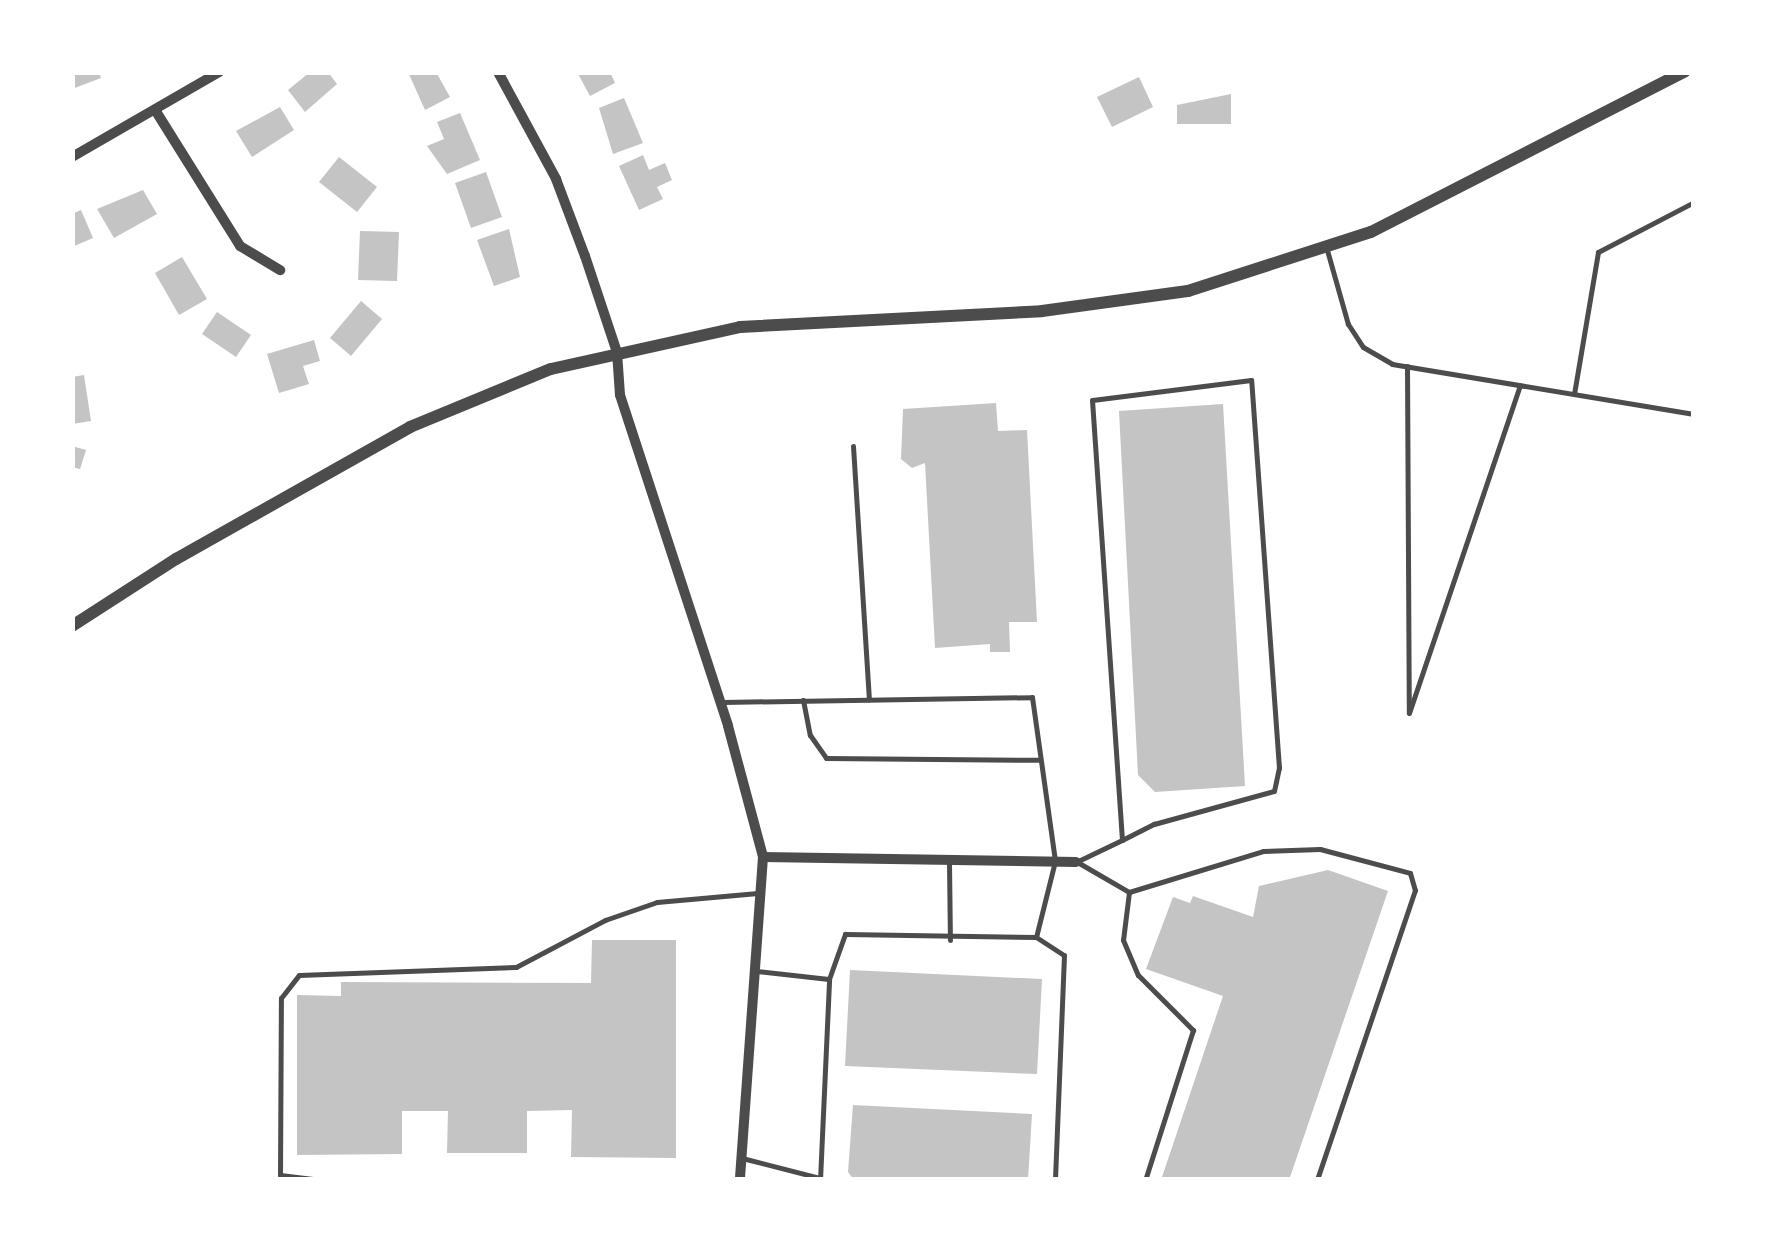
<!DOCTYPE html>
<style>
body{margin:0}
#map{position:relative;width:1766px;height:1252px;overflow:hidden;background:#fff;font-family:Mulish,sans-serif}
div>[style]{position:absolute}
.building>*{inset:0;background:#c4c4c4}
.service>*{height:5px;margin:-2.5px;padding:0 2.5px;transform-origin:2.5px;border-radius:2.5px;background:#4c4c4c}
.minor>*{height:10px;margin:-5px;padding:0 5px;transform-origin:5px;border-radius:5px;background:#4c4c4c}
.tertiary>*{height:12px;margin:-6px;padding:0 6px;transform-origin:6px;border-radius:6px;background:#4c4c4c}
span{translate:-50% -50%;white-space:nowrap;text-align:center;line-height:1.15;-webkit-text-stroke:9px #fff;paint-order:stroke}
.frame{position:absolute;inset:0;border:75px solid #fff;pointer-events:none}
</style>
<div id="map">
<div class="building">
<i style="clip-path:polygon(72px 72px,99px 72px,101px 78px,72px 89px)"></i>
<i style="clip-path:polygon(310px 72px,328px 72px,337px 84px,305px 112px,288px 90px)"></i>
<i style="clip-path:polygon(408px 72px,436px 72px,450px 97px,425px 110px)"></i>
<i style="clip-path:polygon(577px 72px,610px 72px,615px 83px,590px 96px)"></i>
<i style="clip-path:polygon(1139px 77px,1153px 107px,1112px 127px,1097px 97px)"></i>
<i style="clip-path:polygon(1231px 94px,1231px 124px,1177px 124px,1177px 105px)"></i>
<i style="clip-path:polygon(624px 98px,643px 143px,613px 154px,599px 108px)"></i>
<i style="clip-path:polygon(280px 107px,294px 130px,252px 157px,236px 131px)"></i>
<i style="clip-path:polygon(460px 113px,480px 160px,447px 174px,427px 146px,444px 139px,437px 122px)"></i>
<i style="clip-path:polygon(643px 155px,649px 170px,665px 163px,672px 180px,657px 187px,663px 199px,639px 210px,619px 166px)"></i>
<i style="clip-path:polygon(339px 157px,377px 187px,357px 212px,319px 182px)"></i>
<i style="clip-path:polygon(486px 172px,502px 217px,471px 228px,455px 183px)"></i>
<i style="clip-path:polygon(143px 190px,157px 214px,114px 238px,97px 209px)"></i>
<i style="clip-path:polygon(81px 210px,93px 238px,72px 247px,72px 214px)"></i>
<i style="clip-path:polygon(509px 229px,520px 277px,494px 286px,477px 240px)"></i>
<i style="clip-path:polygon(360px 231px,399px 232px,397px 281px,358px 280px)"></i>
<i style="clip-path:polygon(182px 257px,207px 299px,179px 315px,155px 273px)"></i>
<i style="clip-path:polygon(361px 301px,382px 319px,351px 356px,330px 338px)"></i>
<i style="clip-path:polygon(217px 312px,251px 335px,236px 357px,202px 334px)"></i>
<i style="clip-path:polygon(314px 340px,320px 361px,303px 366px,309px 384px,279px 393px,267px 354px)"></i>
<i style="clip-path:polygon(84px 375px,91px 421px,72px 424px,72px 377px)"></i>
<i style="clip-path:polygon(996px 403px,998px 431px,1027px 430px,1037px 622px,1009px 622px,1010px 652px,990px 652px,990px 644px,935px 648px,925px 463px,912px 468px,901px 459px,903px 409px)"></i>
<i style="clip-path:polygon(1223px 404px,1245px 786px,1155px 792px,1138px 775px,1119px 411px)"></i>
<i style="clip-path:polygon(72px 446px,86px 450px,80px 469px,72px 467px)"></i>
<i style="clip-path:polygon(1328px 870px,1388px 891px,1289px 1180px,1161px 1180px,1223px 996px,1146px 969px,1173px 897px,1190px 903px,1193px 896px,1253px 917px,1259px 886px)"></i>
<i style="clip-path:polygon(592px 940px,676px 940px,676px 1158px,571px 1157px,572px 1110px,527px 1111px,527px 1153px,447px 1153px,448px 1111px,402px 1111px,402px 1154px,297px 1155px,297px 995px,341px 996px,341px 982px,591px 983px)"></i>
<i style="clip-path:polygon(850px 970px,1042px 979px,1037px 1074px,845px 1066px)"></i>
<i style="clip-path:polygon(853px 1105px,1032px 1114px,1028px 1180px,854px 1180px,848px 1172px)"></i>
</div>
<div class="service">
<i style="left:1327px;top:250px;width:77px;rotate:74.2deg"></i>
<i style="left:1348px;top:324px;width:27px;rotate:57deg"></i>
<i style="left:1363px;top:347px;width:34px;rotate:30deg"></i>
<i style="left:1392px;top:364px;width:306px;rotate:9.4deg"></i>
<i style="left:1407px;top:366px;width:347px;rotate:89.7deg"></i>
<i style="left:1409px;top:713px;width:346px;rotate:-71.3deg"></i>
<i style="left:1574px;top:394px;width:144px;rotate:-80.4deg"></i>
<i style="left:1598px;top:252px;width:108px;rotate:-27.5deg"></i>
<i style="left:853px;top:446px;width:254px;rotate:86.4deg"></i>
<i style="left:803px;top:700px;width:36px;rotate:79deg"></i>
<i style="left:810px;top:735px;width:28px;rotate:55deg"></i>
<i style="left:826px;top:758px;width:213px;rotate:0.5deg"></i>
<i style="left:723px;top:702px;width:309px;rotate:-0.9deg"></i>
<i style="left:1032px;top:697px;width:166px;rotate:82deg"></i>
<i style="left:1055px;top:861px;width:78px;rotate:104deg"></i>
<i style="left:1076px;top:862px;width:51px;rotate:-25.6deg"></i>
<i style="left:1122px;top:840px;width:36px;rotate:-27deg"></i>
<i style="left:1154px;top:824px;width:124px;rotate:-15.4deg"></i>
<i style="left:1274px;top:791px;width:24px;rotate:-78deg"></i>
<i style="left:1279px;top:768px;width:389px;rotate:-94.1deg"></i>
<i style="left:1251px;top:380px;width:160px;rotate:172.8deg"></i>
<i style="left:1092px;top:400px;width:441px;rotate:86.1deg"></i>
<i style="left:949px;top:863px;width:77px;rotate:89.3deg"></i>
<i style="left:1079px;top:863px;width:58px;rotate:30.1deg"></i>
<i style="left:1129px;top:892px;width:140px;rotate:-17deg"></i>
<i style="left:1263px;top:851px;width:57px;rotate:-2deg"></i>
<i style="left:1320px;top:849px;width:93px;rotate:14.9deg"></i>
<i style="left:1410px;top:873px;width:18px;rotate:74deg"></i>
<i style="left:1415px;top:890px;width:306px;rotate:108.7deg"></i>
<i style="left:1129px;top:892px;width:48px;rotate:97.1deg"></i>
<i style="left:1123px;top:940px;width:38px;rotate:67deg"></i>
<i style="left:1138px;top:975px;width:78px;rotate:45deg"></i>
<i style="left:1193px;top:1030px;width:157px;rotate:107.7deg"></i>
<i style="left:757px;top:971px;width:72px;rotate:6.3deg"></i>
<i style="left:742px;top:1158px;width:81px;rotate:14.4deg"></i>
<i style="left:321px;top:1180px;width:41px;rotate:-173deg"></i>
<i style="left:280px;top:1175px;width:177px;rotate:-89.7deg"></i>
<i style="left:281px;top:998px;width:29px;rotate:-52deg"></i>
<i style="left:299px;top:975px;width:217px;rotate:-2.1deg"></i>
<i style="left:516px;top:967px;width:101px;rotate:-27.8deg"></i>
<i style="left:605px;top:920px;width:55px;rotate:-19.1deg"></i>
<i style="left:657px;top:902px;width:101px;rotate:-5.1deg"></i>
<i style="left:820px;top:1180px;width:201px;rotate:-87.4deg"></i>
<i style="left:829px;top:979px;width:48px;rotate:-70.4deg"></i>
<i style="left:845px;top:934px;width:191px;rotate:0.9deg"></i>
<i style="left:1036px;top:937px;width:33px;rotate:33deg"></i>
<i style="left:1064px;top:955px;width:225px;rotate:92.3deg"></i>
</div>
<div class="minor">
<i style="left:498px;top:72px;width:122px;rotate:61.5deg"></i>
<i style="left:556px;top:179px;width:82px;rotate:69.4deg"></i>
<i style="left:585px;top:256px;width:101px;rotate:71.6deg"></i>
<i style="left:617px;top:352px;width:43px;rotate:86deg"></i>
<i style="left:620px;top:395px;width:348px;rotate:71.9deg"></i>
<i style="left:728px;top:726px;width:136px;rotate:75deg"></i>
<i style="left:763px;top:857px;width:324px;rotate:94.1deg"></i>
<i style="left:157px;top:113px;width:157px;rotate:58deg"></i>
<i style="left:240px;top:246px;width:47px;rotate:31deg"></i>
<i style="left:72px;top:157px;width:170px;rotate:-30deg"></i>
<i style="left:763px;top:857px;width:313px;rotate:0.9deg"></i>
</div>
<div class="tertiary">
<i style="left:72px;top:626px;width:124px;rotate:-32.8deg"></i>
<i style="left:176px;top:559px;width:269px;rotate:-29.4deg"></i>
<i style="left:410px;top:427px;width:152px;rotate:-22.4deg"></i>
<i style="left:551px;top:369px;width:194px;rotate:-12.5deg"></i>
<i style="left:740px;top:327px;width:302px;rotate:-3deg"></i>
<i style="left:1042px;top:311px;width:147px;rotate:-7.8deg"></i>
<i style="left:1188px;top:291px;width:192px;rotate:-17.9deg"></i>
<i style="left:1371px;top:232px;width:352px;rotate:-27.1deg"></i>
</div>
<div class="frame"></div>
</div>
